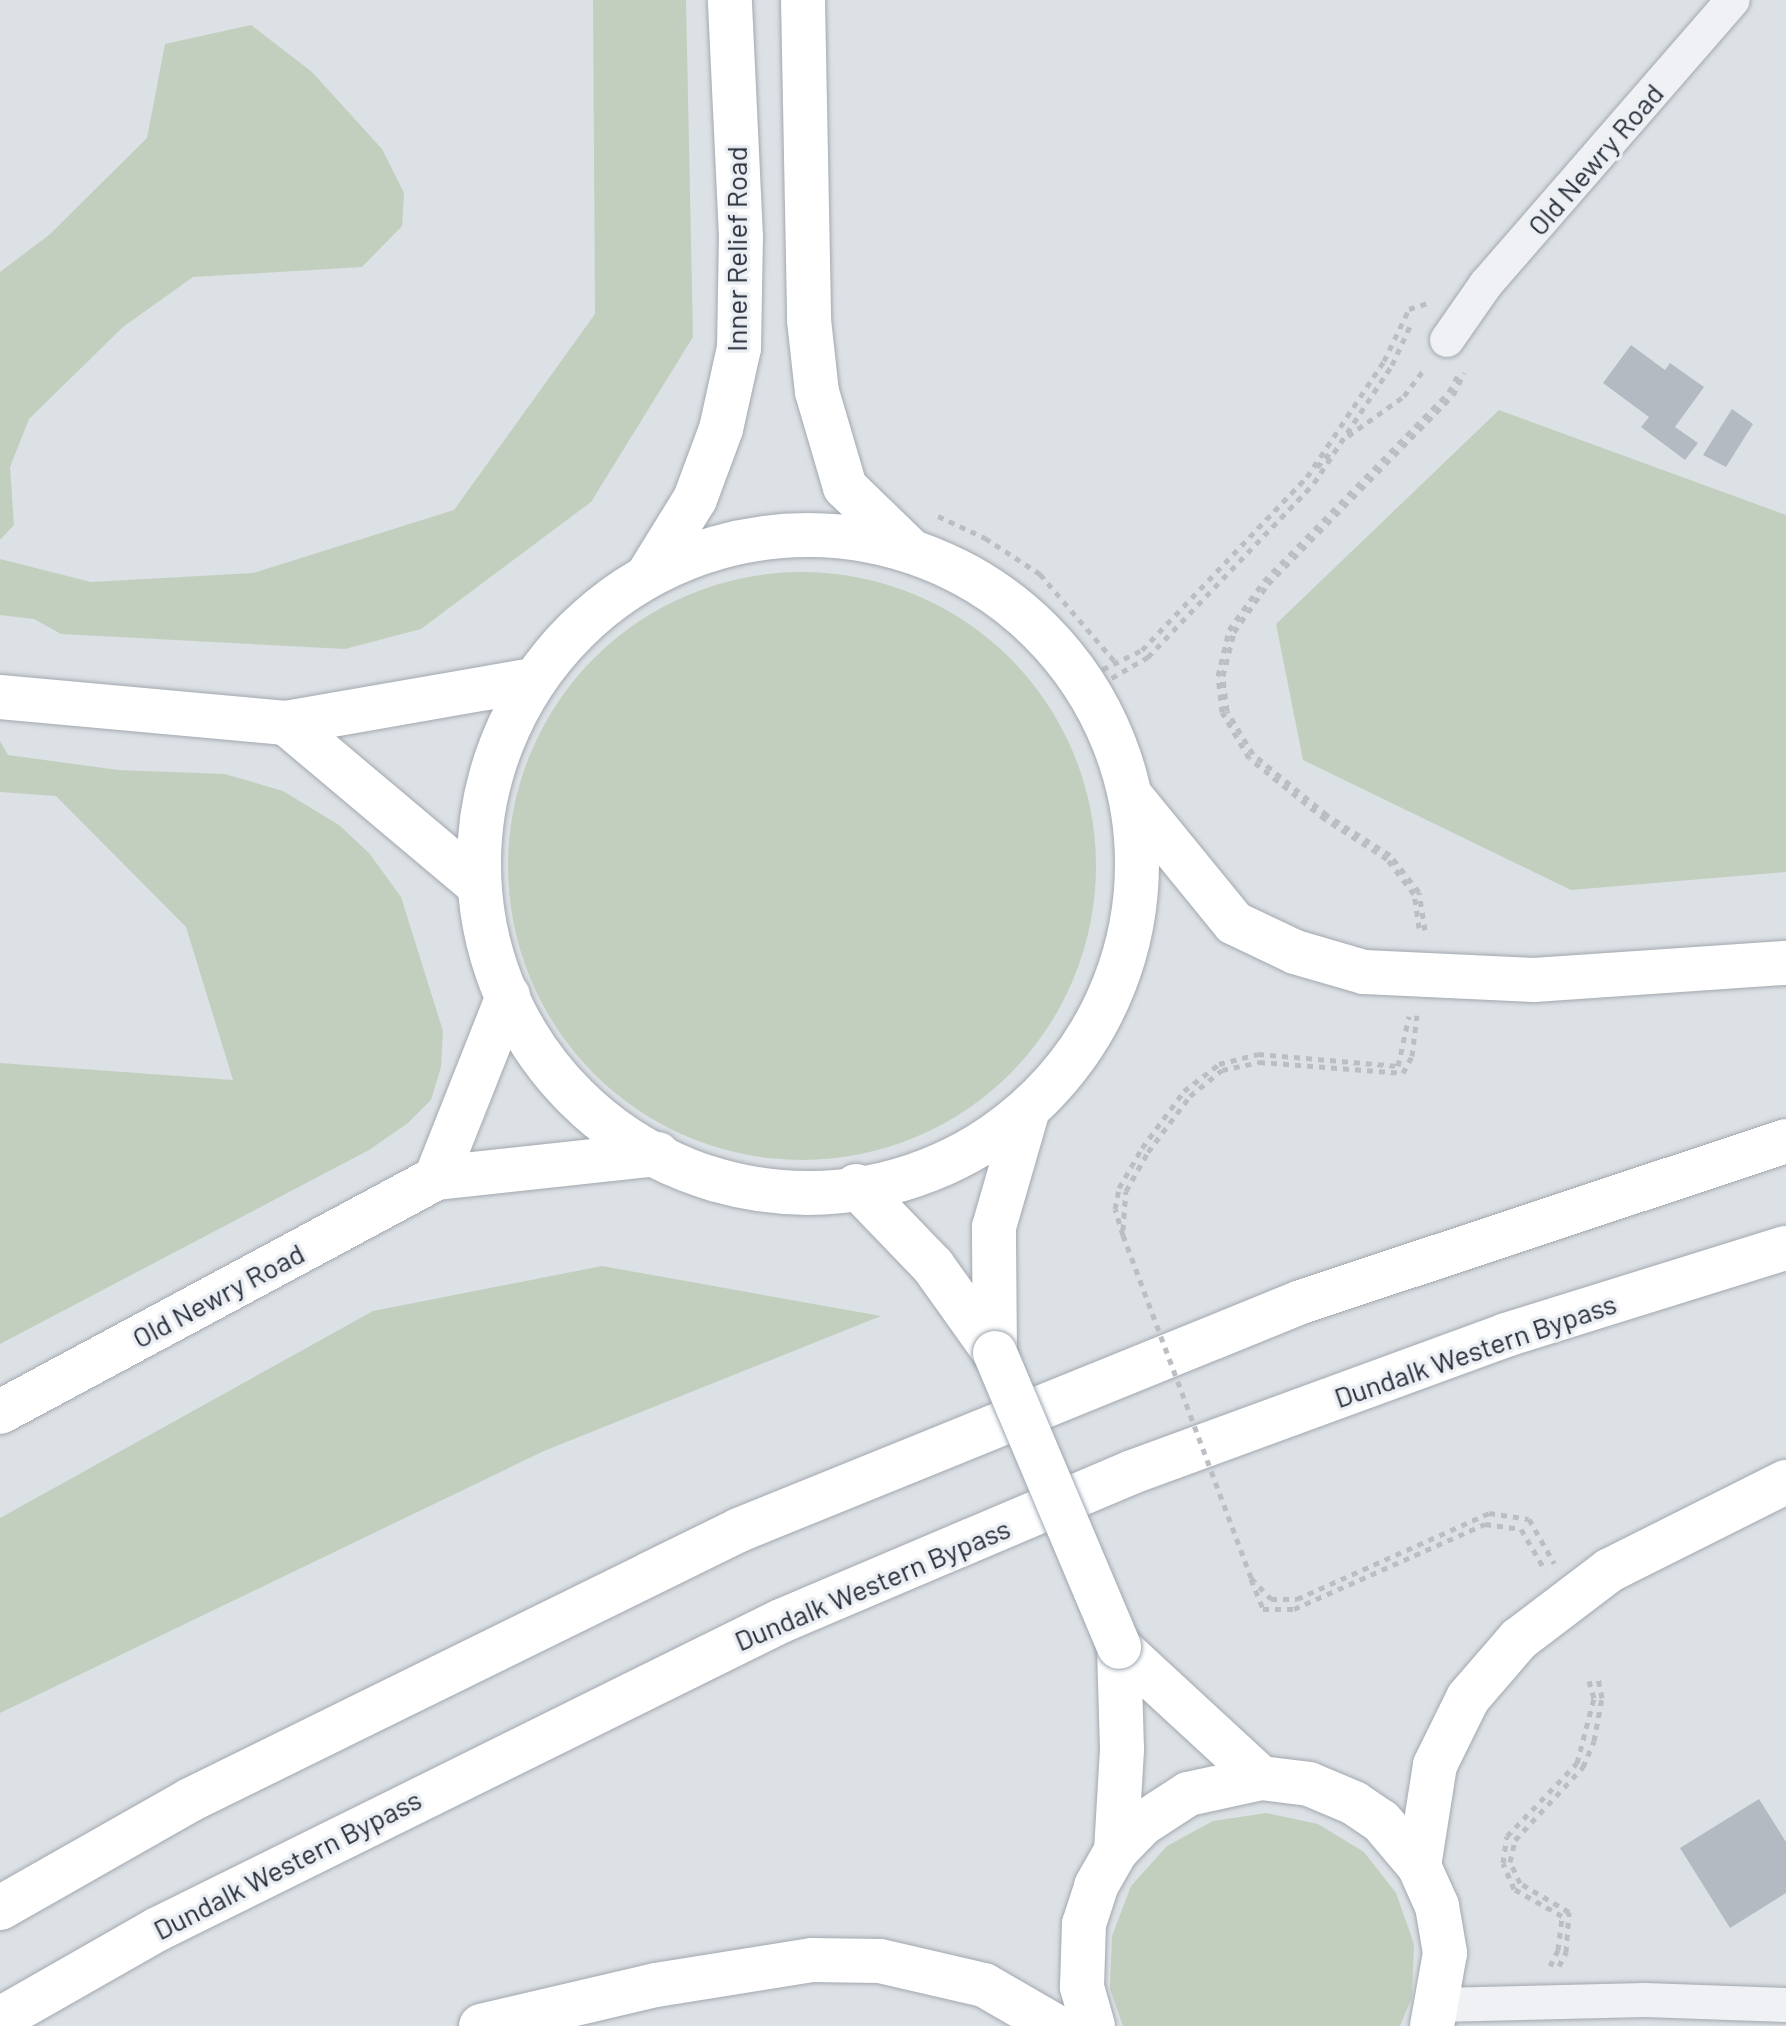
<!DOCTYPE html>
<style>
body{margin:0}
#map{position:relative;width:1786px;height:2026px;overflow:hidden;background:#dce1e5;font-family:Barlow,sans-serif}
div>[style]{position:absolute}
.green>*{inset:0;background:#c3cfbe}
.round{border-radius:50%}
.building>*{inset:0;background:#b4bac2}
.path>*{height:5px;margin-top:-2.5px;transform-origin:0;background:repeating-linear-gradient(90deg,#bbbfc4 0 6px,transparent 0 12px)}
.roads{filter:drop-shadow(0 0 2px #a2a8af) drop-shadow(0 0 2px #a2a8af)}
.street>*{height:34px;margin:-17px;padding:0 17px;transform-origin:17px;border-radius:17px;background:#eff1f4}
.secondary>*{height:44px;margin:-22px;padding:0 22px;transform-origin:22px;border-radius:22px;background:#fff}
.primary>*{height:44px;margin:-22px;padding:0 22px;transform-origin:22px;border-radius:22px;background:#fff}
.primary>.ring{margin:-22px;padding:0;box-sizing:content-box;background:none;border:44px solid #fff;border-radius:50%}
.highway>*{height:44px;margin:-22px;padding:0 22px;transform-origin:22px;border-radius:22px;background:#fff}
.path-bridge>*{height:5px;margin-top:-2.5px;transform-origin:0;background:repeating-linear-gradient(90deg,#bbbfc4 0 6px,transparent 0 12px)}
.bridges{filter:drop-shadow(0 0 2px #9da6b0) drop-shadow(0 0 2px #9da6b0)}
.primary-bridge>*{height:44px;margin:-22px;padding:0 22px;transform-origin:22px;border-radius:22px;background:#fff}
span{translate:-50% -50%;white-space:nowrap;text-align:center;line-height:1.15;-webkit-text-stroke:7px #eceff3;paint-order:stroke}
.street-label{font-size:28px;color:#272f3b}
</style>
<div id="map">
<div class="green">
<i style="clip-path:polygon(593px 0,686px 0,693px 337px,591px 502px,421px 629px,345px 649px,61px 634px,34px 619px,0 615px,0 559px,91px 582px,253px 573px,454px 510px,595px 314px)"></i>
<i style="clip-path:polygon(251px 25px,312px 72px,382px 149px,404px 193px,402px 226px,362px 267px,193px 277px,123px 327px,29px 419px,10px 467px,14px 525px,0 540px,0 272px,49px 235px,147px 138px,165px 44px)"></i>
<i style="clip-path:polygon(1499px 410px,1786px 515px,1786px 872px,1571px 890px,1303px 760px,1276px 624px)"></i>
<i class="round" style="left:508px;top:572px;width:588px;height:588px"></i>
<i style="clip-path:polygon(0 741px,8px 755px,118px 770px,225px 774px,283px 791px,339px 825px,369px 853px,401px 897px,443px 1031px,441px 1067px,431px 1100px,408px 1123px,369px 1150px,0 1344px,0 1063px,233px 1080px,186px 927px,56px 796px,0 792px)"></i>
<i style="clip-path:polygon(602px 1266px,881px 1316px,544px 1451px,0 1713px,0 1518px,373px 1311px)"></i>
<i style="clip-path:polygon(1266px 1813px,1318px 1824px,1364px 1852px,1396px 1893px,1414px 1944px,1412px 1997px,1400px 2026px,1123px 2026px,1110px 1989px,1112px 1936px,1131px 1886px,1167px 1846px,1213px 1821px)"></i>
</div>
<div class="building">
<i style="clip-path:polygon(1631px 345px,1665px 370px,1670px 363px,1704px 387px,1675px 427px,1698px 443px,1685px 460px,1641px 427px,1649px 417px,1603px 383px)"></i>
<i style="clip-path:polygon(1732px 409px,1753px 424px,1726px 467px,1703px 455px)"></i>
<i style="clip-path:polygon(1759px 1799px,1786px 1842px,1786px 1893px,1730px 1928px,1680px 1848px)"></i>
</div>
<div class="path">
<i style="left:1348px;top:436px;width:69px;rotate:-35.5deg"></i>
<i style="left:1404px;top:396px;width:34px;rotate:-53deg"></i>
<i style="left:1317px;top:467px;width:22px;rotate:-47deg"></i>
<i style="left:938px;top:516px;width:52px;rotate:25.1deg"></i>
<i style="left:985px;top:538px;width:66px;rotate:33.2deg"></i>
<i style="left:1040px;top:574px;width:117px;rotate:49.5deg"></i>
<i style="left:1081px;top:680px;width:68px;rotate:-26.2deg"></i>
<i style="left:1142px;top:650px;width:239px;rotate:-46.4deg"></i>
<i style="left:1307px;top:477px;width:139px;rotate:-56.4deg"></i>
<i style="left:1384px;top:361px;width:58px;rotate:-64.3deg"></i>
<i style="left:1409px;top:309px;width:20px;rotate:-18deg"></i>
<i style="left:1091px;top:690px;width:66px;rotate:-30.1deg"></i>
<i style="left:1148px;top:657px;width:240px;rotate:-46.3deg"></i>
<i style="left:1314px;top:483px;width:141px;rotate:-56.5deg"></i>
<i style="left:1392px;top:365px;width:43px;rotate:-65.2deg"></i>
<i style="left:1419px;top:928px;width:34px;rotate:-98deg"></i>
<i style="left:1414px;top:894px;width:44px;rotate:-127.6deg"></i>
<i style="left:1387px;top:859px;width:74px;rotate:-147.2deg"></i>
<i style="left:1325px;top:819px;width:97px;rotate:-141.2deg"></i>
<i style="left:1249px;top:758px;width:53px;rotate:-120.4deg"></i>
<i style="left:1222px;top:712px;width:36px;rotate:-96deg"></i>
<i style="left:1218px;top:676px;width:47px;rotate:-76.6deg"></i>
<i style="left:1229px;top:630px;width:60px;rotate:-54.5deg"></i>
<i style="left:1264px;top:581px;width:264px;rotate:-45.6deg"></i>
<i style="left:1449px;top:392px;width:19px;rotate:-62deg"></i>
<i style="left:1425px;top:930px;width:38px;rotate:-99deg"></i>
<i style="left:1419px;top:892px;width:47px;rotate:-128.1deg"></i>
<i style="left:1390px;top:855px;width:75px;rotate:-147.6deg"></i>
<i style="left:1327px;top:815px;width:96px;rotate:-140.5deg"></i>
<i style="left:1253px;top:754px;width:50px;rotate:-121.2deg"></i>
<i style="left:1227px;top:711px;width:35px;rotate:-97deg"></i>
<i style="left:1223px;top:676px;width:45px;rotate:-76deg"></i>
<i style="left:1234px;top:632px;width:59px;rotate:-54.7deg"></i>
<i style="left:1268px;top:584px;width:264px;rotate:-45.6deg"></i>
<i style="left:1453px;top:395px;width:25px;rotate:-63deg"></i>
<i style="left:1123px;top:1230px;width:39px;rotate:-86deg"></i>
<i style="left:1126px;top:1191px;width:45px;rotate:-60.6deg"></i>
<i style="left:1148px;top:1152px;width:70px;rotate:-53.1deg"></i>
<i style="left:1190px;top:1096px;width:41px;rotate:-39.1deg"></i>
<i style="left:1222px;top:1070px;width:38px;rotate:-12deg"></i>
<i style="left:1259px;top:1062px;width:144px;rotate:4.4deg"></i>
<i style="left:1403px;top:1073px;width:19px;rotate:-62deg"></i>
<i style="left:1412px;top:1056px;width:41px;rotate:-83deg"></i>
<i style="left:1123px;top:1235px;width:27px;rotate:-107deg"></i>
<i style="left:1115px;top:1209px;width:21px;rotate:-79deg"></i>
<i style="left:1119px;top:1188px;width:46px;rotate:-60.1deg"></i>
<i style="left:1142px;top:1148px;width:71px;rotate:-53.6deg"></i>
<i style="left:1184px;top:1091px;width:44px;rotate:-37.6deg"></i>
<i style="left:1219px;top:1064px;width:40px;rotate:-14.4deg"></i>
<i style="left:1258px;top:1054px;width:141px;rotate:4.9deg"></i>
<i style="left:1398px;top:1066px;width:51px;rotate:-77.6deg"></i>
<i style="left:1251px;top:1578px;width:29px;rotate:46deg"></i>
<i style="left:1271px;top:1599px;width:26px"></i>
<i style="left:1297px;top:1599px;width:210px;rotate:-24.1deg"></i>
<i style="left:1489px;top:1513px;width:40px;rotate:8.5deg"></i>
<i style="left:1529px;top:1519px;width:51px;rotate:60.4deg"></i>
<i style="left:1251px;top:1579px;width:32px;rotate:68deg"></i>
<i style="left:1263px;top:1609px;width:31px"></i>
<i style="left:1294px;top:1609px;width:209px;rotate:-24deg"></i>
<i style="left:1485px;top:1524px;width:36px;rotate:8deg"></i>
<i style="left:1521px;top:1529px;width:48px;rotate:59.7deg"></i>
<i style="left:1550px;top:1966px;width:18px;rotate:-63deg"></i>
<i style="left:1558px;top:1950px;width:34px;rotate:-83deg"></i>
<i style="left:1562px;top:1916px;width:55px;rotate:-150.6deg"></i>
<i style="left:1514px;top:1889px;width:28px;rotate:-113deg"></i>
<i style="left:1503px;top:1863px;width:27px;rotate:-82deg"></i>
<i style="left:1507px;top:1836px;width:101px;rotate:-46.2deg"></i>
<i style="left:1577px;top:1763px;width:67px;rotate:-75.3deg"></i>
<i style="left:1594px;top:1698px;width:18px;rotate:-106deg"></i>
<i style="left:1559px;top:1966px;width:16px;rotate:-63deg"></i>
<i style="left:1566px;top:1952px;width:40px;rotate:-85.7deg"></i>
<i style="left:1569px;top:1912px;width:57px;rotate:-149.4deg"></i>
<i style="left:1520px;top:1883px;width:23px;rotate:-115deg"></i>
<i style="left:1510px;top:1862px;width:23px;rotate:-77deg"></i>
<i style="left:1515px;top:1840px;width:100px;rotate:-47deg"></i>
<i style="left:1583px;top:1767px;width:28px;rotate:-67deg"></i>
<i style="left:1594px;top:1741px;width:44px;rotate:-79.5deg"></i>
<i style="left:1602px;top:1698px;width:20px;rotate:-101deg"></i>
</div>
<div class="roads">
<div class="street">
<i style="left:1447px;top:340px;width:68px;rotate:-55.1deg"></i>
<i style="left:1486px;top:284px;width:376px;rotate:-49deg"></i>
<i style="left:1439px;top:2005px;width:206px;rotate:-1.4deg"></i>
<i style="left:1645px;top:2000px;width:141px;rotate:2deg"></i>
</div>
<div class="secondary">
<i style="left:0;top:697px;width:287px;rotate:5.2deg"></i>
<i style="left:286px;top:723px;width:251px;rotate:-9.9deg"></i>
<i style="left:286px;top:723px;width:250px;rotate:40.1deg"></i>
<i style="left:436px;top:1178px;width:196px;rotate:-68.4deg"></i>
<i style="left:0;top:1412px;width:495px;rotate:-28.2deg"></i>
<i style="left:436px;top:1178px;width:223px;rotate:-6.2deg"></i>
</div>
<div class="primary">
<i style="left:803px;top:0;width:320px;rotate:88.9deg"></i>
<i style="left:809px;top:320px;width:72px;rotate:83.7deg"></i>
<i style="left:817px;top:392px;width:99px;rotate:73.6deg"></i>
<i style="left:845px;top:487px;width:88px;rotate:44.1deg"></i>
<i class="ring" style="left:479px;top:535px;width:614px;height:614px"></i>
<i style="left:648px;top:575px;width:89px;rotate:-58.3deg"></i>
<i style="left:695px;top:499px;width:75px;rotate:-69.6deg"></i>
<i style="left:721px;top:429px;width:83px;rotate:-77.5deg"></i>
<i style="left:739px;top:348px;width:111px;rotate:-89deg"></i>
<i style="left:741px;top:237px;width:237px;rotate:-92.7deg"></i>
<i style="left:856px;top:1186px;width:111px;rotate:46.1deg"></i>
<i style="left:933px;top:1266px;width:107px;rotate:54.5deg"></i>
<i style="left:995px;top:1353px;width:126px;rotate:-90.5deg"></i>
<i style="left:994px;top:1227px;width:119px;rotate:-73.9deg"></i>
<i style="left:1119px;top:1647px;width:193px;rotate:42.7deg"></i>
<i style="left:1116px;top:1851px;width:102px;rotate:-86.6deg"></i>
<i style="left:1122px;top:1749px;width:102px;rotate:-91.7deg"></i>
<i style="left:1093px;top:2026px;width:41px;rotate:-105.8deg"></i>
<i style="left:1082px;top:1987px;width:63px;rotate:-88.2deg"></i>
<i style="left:1084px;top:1924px;width:40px;rotate:-72deg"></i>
<i style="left:1096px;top:1886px;width:40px;rotate:-60.3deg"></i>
<i style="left:1116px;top:1851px;width:37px;rotate:-46deg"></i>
<i style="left:1142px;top:1824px;width:55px;rotate:-33.1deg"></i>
<i style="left:1188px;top:1794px;width:75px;rotate:-12.4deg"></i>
<i style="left:1261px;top:1778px;width:48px;rotate:7.1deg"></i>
<i style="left:1309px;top:1784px;width:49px;rotate:22.9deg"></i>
<i style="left:1354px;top:1803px;width:32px;rotate:34deg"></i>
<i style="left:1381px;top:1821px;width:59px;rotate:49.8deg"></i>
<i style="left:1419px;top:1866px;width:44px;rotate:65.8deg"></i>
<i style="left:1437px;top:1906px;width:48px;rotate:80.3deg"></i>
<i style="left:1445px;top:1953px;width:74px;rotate:100.1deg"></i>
</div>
<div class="highway">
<i style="left:1133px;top:799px;width:160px;rotate:50.8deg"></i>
<i style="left:1234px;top:923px;width:68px;rotate:25.4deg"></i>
<i style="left:1295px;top:952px;width:72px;rotate:16.2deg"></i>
<i style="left:1364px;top:972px;width:170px;rotate:2.7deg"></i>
<i style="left:1534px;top:980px;width:253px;rotate:-3.9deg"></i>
<i style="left:1419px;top:1866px;width:102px;rotate:-81deg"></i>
<i style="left:1435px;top:1765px;width:75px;rotate:-63.8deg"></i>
<i style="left:1468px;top:1698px;width:78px;rotate:-49.2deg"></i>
<i style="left:1519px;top:1639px;width:114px;rotate:-37.2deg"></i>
<i style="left:1610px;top:1570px;width:197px;rotate:-26.6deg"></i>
<i style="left:0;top:1908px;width:219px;rotate:-29.6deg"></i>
<i style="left:190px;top:1800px;width:612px;rotate:-26.19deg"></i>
<i style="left:739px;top:1530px;width:606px;rotate:-22.08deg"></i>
<i style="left:1301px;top:1302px;width:511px;rotate:-18.36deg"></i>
<i style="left:0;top:2019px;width:182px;rotate:-29.7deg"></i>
<i style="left:158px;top:1929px;width:695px;rotate:-26.31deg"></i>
<i style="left:781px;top:1621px;width:381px;rotate:-23deg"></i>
<i style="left:1132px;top:1472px;width:398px;rotate:-20.1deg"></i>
<i style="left:1506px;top:1335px;width:293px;rotate:-17.3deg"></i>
<i style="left:481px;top:2026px;width:180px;rotate:-13.2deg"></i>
<i style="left:656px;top:1985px;width:158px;rotate:-9.1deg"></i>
<i style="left:812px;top:1960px;width:68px;rotate:0.8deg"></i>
<i style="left:880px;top:1961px;width:107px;rotate:13deg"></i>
<i style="left:984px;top:1985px;width:82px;rotate:30deg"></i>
</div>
</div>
<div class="path-bridge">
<i style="left:1123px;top:1235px;width:366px;rotate:69.5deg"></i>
</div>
<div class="bridges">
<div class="primary-bridge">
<i style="left:995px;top:1353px;width:319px;rotate:67.1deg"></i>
</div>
</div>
<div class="street-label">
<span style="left:1595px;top:159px;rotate:-49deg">Old Newry Road</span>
<span style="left:736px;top:249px;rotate:-90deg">Inner Relief Road</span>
<span style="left:218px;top:1295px;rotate:-28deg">Old Newry Road</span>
<span style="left:1475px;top:1350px;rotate:-19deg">Dundalk Western Bypass</span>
<span style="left:872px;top:1584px;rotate:-23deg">Dundalk Western Bypass</span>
<span style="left:287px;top:1864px;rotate:-27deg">Dundalk Western Bypass</span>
</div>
</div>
